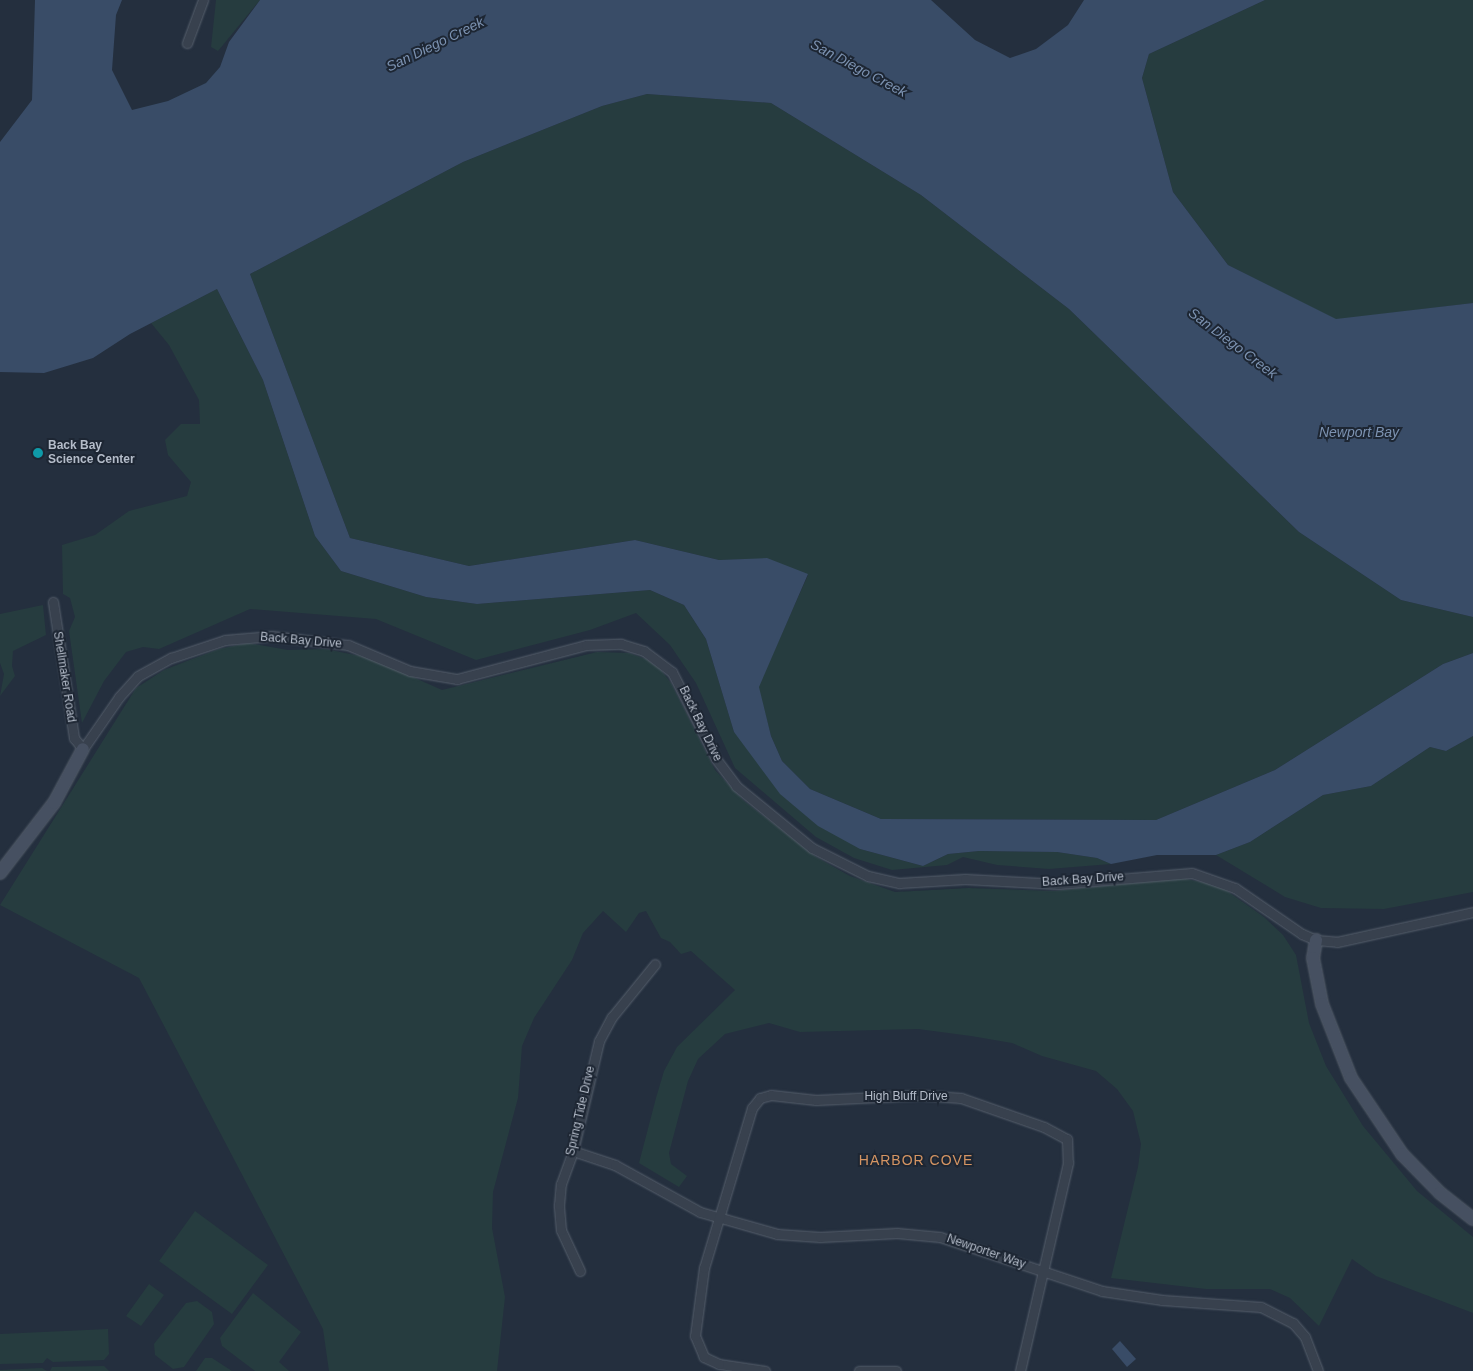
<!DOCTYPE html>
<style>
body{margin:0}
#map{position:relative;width:1473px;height:1371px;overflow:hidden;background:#242f3e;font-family:Arial,sans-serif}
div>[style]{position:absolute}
.green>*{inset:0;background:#263c3f}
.water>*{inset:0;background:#394c67}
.roads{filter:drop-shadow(0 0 1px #565f6c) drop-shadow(0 0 1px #565f6c)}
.street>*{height:9px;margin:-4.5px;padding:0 4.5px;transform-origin:4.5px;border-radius:4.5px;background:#38414e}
.secondary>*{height:12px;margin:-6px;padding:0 6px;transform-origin:6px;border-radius:6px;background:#465061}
.dots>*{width:14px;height:14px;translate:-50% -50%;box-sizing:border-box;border:2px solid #1d2633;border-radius:50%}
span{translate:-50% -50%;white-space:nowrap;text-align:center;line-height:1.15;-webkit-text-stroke:4px #1d2633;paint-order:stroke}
.poi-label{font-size:12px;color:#b4bcc9;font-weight:700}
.left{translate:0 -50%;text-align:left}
.street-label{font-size:12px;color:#b4bcc9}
.water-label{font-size:14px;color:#7c92b1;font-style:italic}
.neighbourhood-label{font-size:14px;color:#d59563;letter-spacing:1px}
</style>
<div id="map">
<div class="green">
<i style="clip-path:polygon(216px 0,260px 0,218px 51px,211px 47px)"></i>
<i style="clip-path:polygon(1265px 0,1473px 0,1473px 303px,1336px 320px,1228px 265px,1173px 192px,1142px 78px,1149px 54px)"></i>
<i style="clip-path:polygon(647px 94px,771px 103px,921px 195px,1069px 309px,1299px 532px,1401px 600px,1473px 617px,1473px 653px,1443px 664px,1275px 770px,1156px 820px,881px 819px,810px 789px,782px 761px,771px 736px,758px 687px,808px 575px,767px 559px,719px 560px,635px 540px,469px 566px,350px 538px,250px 274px,463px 162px,602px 106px)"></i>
<i style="clip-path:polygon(217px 289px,263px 380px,315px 536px,341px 571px,426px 597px,477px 604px,650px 590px,684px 605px,706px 639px,734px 732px,860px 849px,923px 866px,948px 854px,979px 851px,1057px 852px,1097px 858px,1111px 864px,1049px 869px,997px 865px,963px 857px,947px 865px,892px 870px,854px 858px,816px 837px,735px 768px,696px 683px,670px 645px,636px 613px,590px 630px,476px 660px,376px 619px,250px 609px,159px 649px,143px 647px,126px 652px,104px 681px,82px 723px,69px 631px,75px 617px,70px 598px,63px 594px,62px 545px,95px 535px,129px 511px,187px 496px,191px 482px,168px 455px,165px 440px,181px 424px,200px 424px,199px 400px,169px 345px,151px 323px)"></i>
<i style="clip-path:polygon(43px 605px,46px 635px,13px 651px,12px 666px,15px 676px,0 696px,4px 674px,0 663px,0 614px)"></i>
<i style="clip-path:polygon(248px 643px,288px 650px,325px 649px,370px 658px,442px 690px,597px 652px,629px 653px,646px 659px,661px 670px,671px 683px,715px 770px,743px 800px,816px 857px,850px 876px,895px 892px,969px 888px,1054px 891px,1181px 878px,1220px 886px,1264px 917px,1283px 935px,1296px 955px,1309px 1023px,1326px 1066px,1363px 1126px,1417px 1191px,1473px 1237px,1473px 1313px,1376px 1276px,1352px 1259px,1319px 1326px,1290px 1298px,1270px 1289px,1206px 1289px,1111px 1278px,1138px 1167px,1141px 1144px,1133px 1111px,1117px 1089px,1096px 1071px,1042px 1056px,1012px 1043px,971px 1036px,918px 1029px,800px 1032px,769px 1023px,725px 1034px,698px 1059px,688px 1081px,669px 1153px,671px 1164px,687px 1176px,679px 1187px,639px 1163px,656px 1098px,664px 1071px,677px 1047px,735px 990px,691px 951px,681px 954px,670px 942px,661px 938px,646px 911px,639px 913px,626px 932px,603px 911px,583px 933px,572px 960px,534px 1018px,522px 1046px,518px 1098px,493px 1192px,492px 1228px,505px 1297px,497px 1371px,329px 1371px,323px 1329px,139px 978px,0 905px,136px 688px,164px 670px,187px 661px,219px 649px)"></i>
<i style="clip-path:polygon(1473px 736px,1473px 892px,1384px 909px,1321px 908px,1285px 897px,1216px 855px,1250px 842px,1323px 795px,1371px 786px,1430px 747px,1446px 751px)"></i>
<i style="clip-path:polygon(195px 1211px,268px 1265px,232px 1314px,159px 1261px)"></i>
<i style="clip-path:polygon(149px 1284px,164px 1295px,141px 1326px,126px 1316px)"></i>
<i style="clip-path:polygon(253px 1293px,301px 1332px,279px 1362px,289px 1371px,255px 1371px,222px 1346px,220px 1338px)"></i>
<i style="clip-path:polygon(197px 1301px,212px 1312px,214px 1324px,184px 1367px,173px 1369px,155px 1355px,154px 1344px,186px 1303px)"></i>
<i style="clip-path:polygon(108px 1329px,109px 1354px,104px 1360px,53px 1362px,47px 1358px,43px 1363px,0 1364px,0 1334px)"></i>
<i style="clip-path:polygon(205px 1358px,212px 1358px,232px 1371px,196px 1371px)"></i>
<i style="clip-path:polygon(104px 1366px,109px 1371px,50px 1371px,52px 1367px)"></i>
<i style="clip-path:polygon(42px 1368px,47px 1371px,0 1371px,0 1370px)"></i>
</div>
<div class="water">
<i style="clip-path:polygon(35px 0,122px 0,116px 15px,112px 70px,132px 110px,168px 101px,206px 83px,220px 67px,229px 42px,260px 0,931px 0,975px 40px,1010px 58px,1036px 49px,1068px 25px,1084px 0,1265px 0,1149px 54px,1142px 78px,1173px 192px,1228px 265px,1336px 319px,1473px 303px,1473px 617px,1401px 600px,1299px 532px,1069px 309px,921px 195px,771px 103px,647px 94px,602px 106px,463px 162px,250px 274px,350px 538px,469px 566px,635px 540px,719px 560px,767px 558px,808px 574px,759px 687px,771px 736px,782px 761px,810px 789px,881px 819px,1156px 820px,1275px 770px,1443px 664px,1473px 653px,1473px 736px,1446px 751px,1430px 747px,1371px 786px,1323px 795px,1250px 842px,1216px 855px,1157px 855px,1111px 864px,1097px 858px,1057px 852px,979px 851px,948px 854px,923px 866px,860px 849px,818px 826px,780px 794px,734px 732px,706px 639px,684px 605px,650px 590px,477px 604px,426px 597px,341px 571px,315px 536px,263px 380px,217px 289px,130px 334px,93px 358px,44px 373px,0 372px,0 142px,32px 100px)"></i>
<i style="clip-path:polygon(1120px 1341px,1136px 1359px,1127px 1367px,1112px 1349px)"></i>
</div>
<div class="roads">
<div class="street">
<i style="left:187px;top:43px;width:46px;rotate:-69.6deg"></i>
<i style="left:53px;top:602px;width:138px;rotate:81.2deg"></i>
<i style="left:74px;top:738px;width:14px;rotate:51deg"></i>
<i style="left:83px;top:749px;width:63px;rotate:-55.3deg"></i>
<i style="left:119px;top:697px;width:28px;rotate:-48deg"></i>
<i style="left:138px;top:676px;width:38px;rotate:-29deg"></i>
<i style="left:171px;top:658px;width:57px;rotate:-18.4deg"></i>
<i style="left:225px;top:640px;width:47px;rotate:-4.9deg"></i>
<i style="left:272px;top:636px;width:77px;rotate:6.8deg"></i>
<i style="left:348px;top:645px;width:67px;rotate:22.8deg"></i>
<i style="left:410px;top:671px;width:48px;rotate:9.7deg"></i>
<i style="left:457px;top:679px;width:133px;rotate:-14.8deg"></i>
<i style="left:586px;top:645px;width:35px;rotate:-2deg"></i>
<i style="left:621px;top:644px;width:24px;rotate:17deg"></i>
<i style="left:644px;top:651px;width:35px;rotate:37deg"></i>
<i style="left:672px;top:672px;width:97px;rotate:63.2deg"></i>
<i style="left:716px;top:759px;width:34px;rotate:53deg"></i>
<i style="left:736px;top:786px;width:98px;rotate:39.2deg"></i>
<i style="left:812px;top:848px;width:63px;rotate:26.6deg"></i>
<i style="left:868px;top:876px;width:32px;rotate:13deg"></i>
<i style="left:899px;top:883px;width:66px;rotate:-3.5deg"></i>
<i style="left:965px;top:879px;width:94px;rotate:3deg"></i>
<i style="left:1059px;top:884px;width:133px;rotate:-4.7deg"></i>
<i style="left:1192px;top:873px;width:46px;rotate:19.2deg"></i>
<i style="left:1235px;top:888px;width:81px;rotate:34.5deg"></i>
<i style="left:1302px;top:934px;width:15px;rotate:23deg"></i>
<i style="left:1316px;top:940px;width:21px;rotate:5deg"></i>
<i style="left:1337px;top:942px;width:139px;rotate:-12.4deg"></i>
<i style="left:573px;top:1151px;width:44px;rotate:18.4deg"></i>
<i style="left:615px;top:1165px;width:97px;rotate:28.9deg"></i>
<i style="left:700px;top:1212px;width:80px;rotate:15.9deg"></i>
<i style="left:777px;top:1234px;width:43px;rotate:4deg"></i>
<i style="left:820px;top:1237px;width:77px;rotate:-3deg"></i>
<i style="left:897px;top:1233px;width:43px;rotate:5.3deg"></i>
<i style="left:940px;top:1237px;width:171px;rotate:18.4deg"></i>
<i style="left:1102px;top:1291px;width:61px;rotate:8.5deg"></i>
<i style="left:1162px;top:1300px;width:99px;rotate:4deg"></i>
<i style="left:1261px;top:1307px;width:36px;rotate:27deg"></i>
<i style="left:1293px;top:1323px;width:18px;rotate:49deg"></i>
<i style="left:1305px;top:1337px;width:36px;rotate:69deg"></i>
<i style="left:580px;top:1271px;width:45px;rotate:-114.9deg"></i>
<i style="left:561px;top:1230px;width:25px;rotate:-95deg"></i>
<i style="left:559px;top:1205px;width:21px;rotate:-85deg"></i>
<i style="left:561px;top:1184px;width:35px;rotate:-70deg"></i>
<i style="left:573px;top:1151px;width:113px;rotate:-76.7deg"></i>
<i style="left:599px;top:1041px;width:27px;rotate:-62deg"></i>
<i style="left:612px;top:1017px;width:68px;rotate:-50.9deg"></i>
<i style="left:765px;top:1371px;width:47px;rotate:-171.3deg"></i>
<i style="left:719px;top:1364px;width:17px;rotate:-155deg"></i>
<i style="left:704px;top:1357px;width:23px;rotate:-113deg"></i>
<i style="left:695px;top:1336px;width:69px;rotate:-82.5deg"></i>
<i style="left:704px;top:1268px;width:167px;rotate:-73.3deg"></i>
<i style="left:752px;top:1108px;width:13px;rotate:-51deg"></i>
<i style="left:760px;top:1098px;width:11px;rotate:-15deg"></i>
<i style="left:771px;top:1095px;width:45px;rotate:6.3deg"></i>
<i style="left:816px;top:1100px;width:105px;rotate:-2.7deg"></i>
<i style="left:921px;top:1095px;width:40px;rotate:4.3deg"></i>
<i style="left:961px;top:1098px;width:88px;rotate:19.3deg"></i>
<i style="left:1044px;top:1127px;width:26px;rotate:28deg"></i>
<i style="left:1067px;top:1139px;width:24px;rotate:88deg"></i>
<i style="left:1068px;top:1163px;width:213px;rotate:103deg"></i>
<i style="left:859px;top:1371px;width:37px"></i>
</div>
<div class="secondary">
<i style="left:0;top:873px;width:88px;rotate:-52.4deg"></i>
<i style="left:54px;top:803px;width:61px;rotate:-61.8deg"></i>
<i style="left:1316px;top:940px;width:18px;rotate:99deg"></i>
<i style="left:1313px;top:958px;width:47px;rotate:78.9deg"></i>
<i style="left:1322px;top:1004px;width:79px;rotate:68.6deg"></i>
<i style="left:1351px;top:1078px;width:92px;rotate:56.1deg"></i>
<i style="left:1402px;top:1154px;width:54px;rotate:45.7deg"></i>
<i style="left:1440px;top:1193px;width:42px;rotate:38.2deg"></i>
</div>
</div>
<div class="dots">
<i style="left:38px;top:453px;background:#0f9aa8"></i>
</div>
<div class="poi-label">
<span class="left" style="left:48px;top:453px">Back Bay<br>Science Center</span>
</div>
<div class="street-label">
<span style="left:301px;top:641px;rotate:5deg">Back Bay Drive</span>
<span style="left:64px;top:677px;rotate:81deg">Shellmaker Road</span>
<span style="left:700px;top:724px;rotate:64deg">Back Bay Drive</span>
<span style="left:1083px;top:880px;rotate:-4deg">Back Bay Drive</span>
<span style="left:906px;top:1097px">High Bluff Drive</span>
<span style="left:581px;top:1111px;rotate:-77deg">Spring Tide Drive</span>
<span style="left:986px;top:1252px;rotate:19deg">Newporter Way</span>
</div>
<div class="water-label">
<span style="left:435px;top:44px;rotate:-26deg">San Diego Creek</span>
<span style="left:859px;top:68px;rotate:28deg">San Diego Creek</span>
<span style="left:1233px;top:343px;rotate:37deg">San Diego Creek</span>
<span style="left:1359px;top:432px">Newport Bay</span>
</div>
<div class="neighbourhood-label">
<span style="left:916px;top:1160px">HARBOR COVE</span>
</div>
</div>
